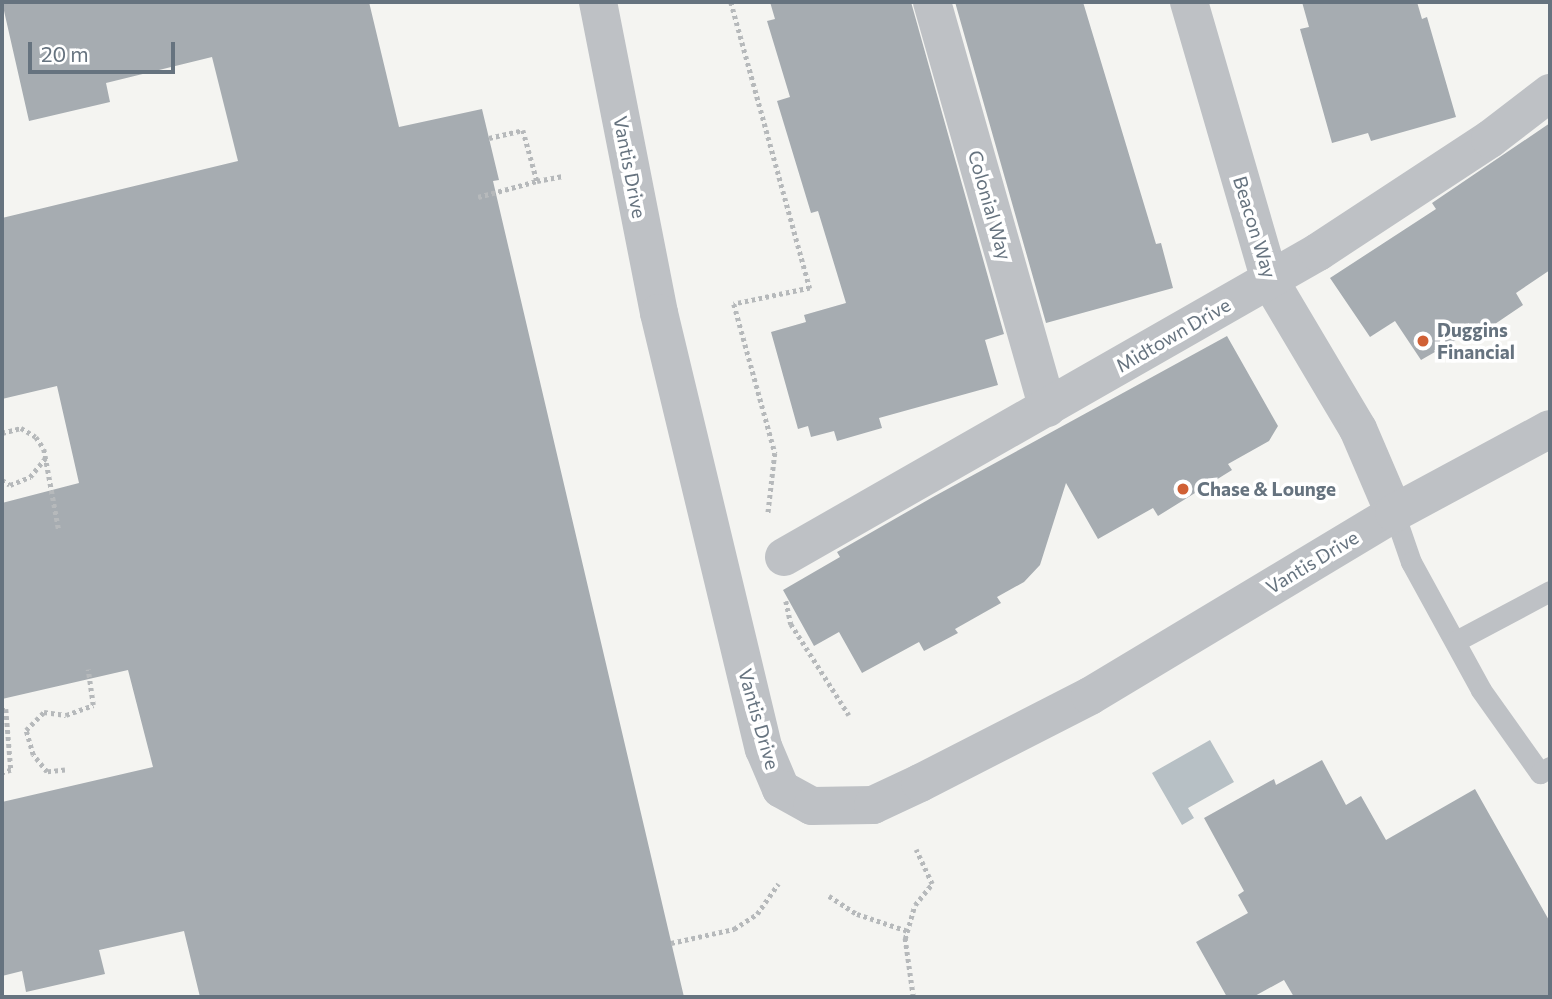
<!DOCTYPE html>
<style>
body{margin:0}
#map{position:relative;width:1552px;height:999px;overflow:hidden;background:#f4f4f1;font-family:Commissioner,sans-serif}
div>[style]{position:absolute}
.water>*{inset:0;background:#b7c0c5}
.building>*{inset:0;background:#a6acb1}
.path>*{height:4.5px;margin-top:-2.25px;transform-origin:0;background:repeating-linear-gradient(90deg,#b6b9bb 0 3.5px,transparent 0 7px)}
.service>*{height:21px;margin:-10.5px;padding:0 10.5px;transform-origin:10.5px;border-radius:10.5px;background:#bec1c5}
.minor>*{height:38px;margin:-19px;padding:0 19px;transform-origin:19px;border-radius:19px;background:#bec1c5}
.tertiary>*{height:38px;margin:-19px;padding:0 19px;transform-origin:19px;border-radius:19px;background:#bec1c5}
.dots>*{width:19px;height:19px;translate:-50% -50%;box-sizing:border-box;border:4px solid #fff;border-radius:50%}
span{translate:-50% -50%;white-space:nowrap;text-align:center;line-height:1.15;-webkit-text-stroke:7px #fff;paint-order:stroke}
.street-label{font-size:19px;color:#66737f}
.poi-label{font-size:19px;color:#66737f;font-weight:700}
.left{translate:0 -50%;text-align:left}
.frame{position:absolute;inset:0;border:4px solid #66737f;pointer-events:none}
.scale{position:absolute;left:28px;top:42px;width:147px;height:32px;box-sizing:border-box;border:4px solid #66737f;border-top:0;padding-left:9px;font-size:21px;line-height:24px;white-space:nowrap;color:#66737f;-webkit-text-stroke:5px #fff;paint-order:stroke}
</style>
<div id="map">
<div class="water">
<i style="clip-path:polygon(1210px 740px,1234px 782px,1188px 808px,1194px 818px,1182px 825px,1152px 773px)"></i>
</div>
<div class="building">
<i style="clip-path:polygon(2px 2px,369px 2px,399px 127px,482px 109px,499px 180px,493px 181px,684px 997px,200px 997px,184px 931px,99px 950px,105px 974px,26px 992px,22px 971px,2px 976px,2px 802px,153px 767px,128px 670px,2px 699px,2px 503px,79px 483px,57px 386px,2px 399px,2px 218px,238px 161px,212px 57px,106px 83px,110px 102px,29px 121px)"></i>
<i style="clip-path:polygon(770px 2px,911px 2px,1004px 334px,985px 340px,998px 385px,879px 418px,882px 428px,837px 441px,834px 431px,811px 437px,808px 426px,798px 429px,771px 332px,806px 322px,804px 315px,846px 303px,818px 211px,811px 213px,777px 101px,790px 97px,767px 21px,775px 19px)"></i>
<i style="clip-path:polygon(955px 2px,1083px 2px,1156px 244px,1161px 243px,1173px 288px,1046px 323px)"></i>
<i style="clip-path:polygon(1302px 2px,1417px 2px,1422px 19px,1427px 17px,1456px 117px,1371px 141px,1368px 133px,1332px 143px,1300px 29px,1309px 27px)"></i>
<i style="clip-path:polygon(1550px 123px,1550px 270px,1516px 293px,1523px 305px,1492px 326px,1489px 321px,1421px 360px,1395px 321px,1370px 337px,1330px 278px,1436px 209px,1432px 203px)"></i>
<i style="clip-path:polygon(1227px 336px,1278px 426px,1269px 441px,1228px 464px,1232px 470px,1158px 516px,1153px 508px,1098px 539px,1066px 483px,1040px 565px,1024px 582px,997px 597px,1001px 603px,955px 629px,958px 633px,924px 651px,919px 642px,862px 673px,839px 632px,814px 646px,783px 590px,840px 557px,837px 552px,933px 497px)"></i>
<i style="clip-path:polygon(1322px 760px,1346px 805px,1361px 796px,1386px 840px,1475px 789px,1550px 922px,1550px 997px,1294px 997px,1284px 980px,1253px 997px,1227px 997px,1196px 942px,1248px 913px,1238px 895px,1244px 891px,1204px 818px,1274px 779px,1276px 785px)"></i>
</div>
<div class="path">
<i style="left:731px;top:2px;width:297px;rotate:74.6deg"></i>
<i style="left:810px;top:288px;width:78px;rotate:168.1deg"></i>
<i style="left:734px;top:304px;width:155px;rotate:74.6deg"></i>
<i style="left:775px;top:453px;width:61px;rotate:96.5deg"></i>
<i style="left:489px;top:138px;width:35px;rotate:-13deg"></i>
<i style="left:523px;top:130px;width:53px;rotate:74.6deg"></i>
<i style="left:537px;top:181px;width:25px;rotate:-11deg"></i>
<i style="left:478px;top:197px;width:61px;rotate:-15.2deg"></i>
<i style="left:2px;top:433px;width:20px;rotate:-15deg"></i>
<i style="left:21px;top:428px;width:17px;rotate:31deg"></i>
<i style="left:36px;top:437px;width:14px;rotate:56deg"></i>
<i style="left:44px;top:449px;width:83px;rotate:79.6deg"></i>
<i style="left:2px;top:480px;width:9px;rotate:32deg"></i>
<i style="left:10px;top:485px;width:22px;rotate:-22deg"></i>
<i style="left:30px;top:477px;width:26px;rotate:-51deg"></i>
<i style="left:786px;top:601px;width:24px;rotate:78deg"></i>
<i style="left:791px;top:624px;width:108px;rotate:57.5deg"></i>
<i style="left:2px;top:711px;width:4px;rotate:-27deg"></i>
<i style="left:6px;top:709px;width:61px;rotate:85.3deg"></i>
<i style="left:11px;top:770px;width:9px;rotate:162deg"></i>
<i style="left:65px;top:770px;width:18px;rotate:174deg"></i>
<i style="left:47px;top:772px;width:22px;rotate:-129deg"></i>
<i style="left:33px;top:755px;width:26px;rotate:-106deg"></i>
<i style="left:26px;top:730px;width:25px;rotate:-45deg"></i>
<i style="left:44px;top:712px;width:22px;rotate:8deg"></i>
<i style="left:66px;top:715px;width:29px;rotate:-20deg"></i>
<i style="left:93px;top:705px;width:36px;rotate:-98deg"></i>
<i style="left:829px;top:896px;width:33px;rotate:33deg"></i>
<i style="left:857px;top:914px;width:54px;rotate:18.4deg"></i>
<i style="left:671px;top:943px;width:65px;rotate:-12.5deg"></i>
<i style="left:734px;top:929px;width:27px;rotate:-33deg"></i>
<i style="left:757px;top:914px;width:37px;rotate:-55deg"></i>
<i style="left:913px;top:997px;width:59px;rotate:-97.9deg"></i>
<i style="left:905px;top:939px;width:35px;rotate:-74deg"></i>
<i style="left:915px;top:905px;width:27px;rotate:-51deg"></i>
<i style="left:932px;top:884px;width:38px;rotate:-115deg"></i>
</div>
<div class="service">
<i style="left:1394px;top:513px;width:52px;rotate:70.9deg"></i>
<i style="left:1411px;top:562px;width:146px;rotate:61.3deg"></i>
<i style="left:1481px;top:690px;width:102px;rotate:54.6deg"></i>
<i style="left:1540px;top:773px;width:12px;rotate:-31deg"></i>
<i style="left:1456px;top:641px;width:106px;rotate:-28deg"></i>
</div>
<div class="minor">
<i style="left:932px;top:2px;width:422px;rotate:74.1deg"></i>
<i style="left:1189px;top:2px;width:291px;rotate:73.8deg"></i>
<i style="left:1270px;top:281px;width:172px;rotate:59.3deg"></i>
<i style="left:1358px;top:429px;width:91px;rotate:66.8deg"></i>
<i style="left:784px;top:557px;width:615px;rotate:-29.73deg"></i>
<i style="left:1318px;top:252px;width:206px;rotate:-33.3deg"></i>
<i style="left:1490px;top:139px;width:76px;rotate:-37.5deg"></i>
</div>
<div class="tertiary">
<i style="left:598px;top:2px;width:317px;rotate:78.9deg"></i>
<i style="left:659px;top:313px;width:448px;rotate:76.5deg"></i>
<i style="left:764px;top:749px;width:43px;rotate:67deg"></i>
<i style="left:781px;top:789px;width:35px;rotate:29deg"></i>
<i style="left:812px;top:806px;width:61px;rotate:-0.9deg"></i>
<i style="left:873px;top:805px;width:52px;rotate:-25.1deg"></i>
<i style="left:920px;top:783px;width:191px;rotate:-27.1deg"></i>
<i style="left:1090px;top:696px;width:355px;rotate:-31deg"></i>
<i style="left:1394px;top:513px;width:177px;rotate:-28.3deg"></i>
</div>
<div class="dots">
<i style="left:1423px;top:341px;background:#d06035"></i>
<i style="left:1183px;top:489px;background:#d06035"></i>
</div>
<div class="street-label">
<span style="left:630px;top:167px;rotate:79deg">Vantis Drive</span>
<span style="left:990px;top:205px;rotate:74deg">Colonial Way</span>
<span style="left:1255px;top:227px;rotate:73deg">Beacon Way</span>
<span style="left:1173px;top:335px;rotate:-30deg">Midtown Drive</span>
<span style="left:1312px;top:562px;rotate:-31deg">Vantis Drive</span>
<span style="left:759px;top:719px;rotate:74deg">Vantis Drive</span>
</div>
<div class="poi-label">
<span class="left" style="left:1437px;top:341px">Duggins<br>Financial</span>
<span class="left" style="left:1197px;top:489px">Chase &amp; Lounge</span>
</div>
<div class="frame"></div>
<div class="scale">20 m</div>
</div>
